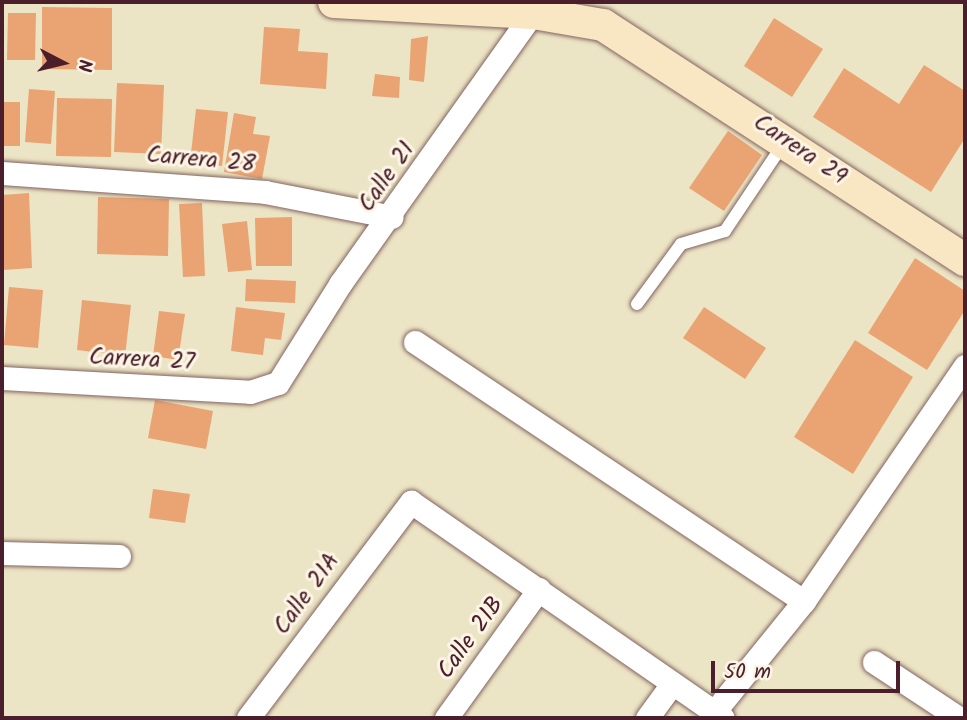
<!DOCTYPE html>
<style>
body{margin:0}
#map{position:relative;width:967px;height:720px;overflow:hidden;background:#ece5c5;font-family:Kalam,sans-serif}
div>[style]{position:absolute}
.building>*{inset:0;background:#eaa372}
.roads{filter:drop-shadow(0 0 2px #836461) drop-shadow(0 0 2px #836461)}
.lane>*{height:12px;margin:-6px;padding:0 6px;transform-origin:6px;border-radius:6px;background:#fff}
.street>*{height:23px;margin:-11.5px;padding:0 11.5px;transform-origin:11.5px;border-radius:11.5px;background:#fff}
.secondary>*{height:32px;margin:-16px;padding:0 16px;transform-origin:16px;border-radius:16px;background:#f9e7c3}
span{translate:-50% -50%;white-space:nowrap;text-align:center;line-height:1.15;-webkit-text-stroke:6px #fcf5e5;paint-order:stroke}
.street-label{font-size:24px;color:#4a1f2b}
.frame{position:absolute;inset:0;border:4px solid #4a1f2b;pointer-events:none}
.north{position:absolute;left:28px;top:28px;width:70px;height:70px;-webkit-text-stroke:5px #fcf5e5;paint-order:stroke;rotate:97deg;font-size:19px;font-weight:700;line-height:28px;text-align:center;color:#4a1f2b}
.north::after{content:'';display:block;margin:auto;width:24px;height:32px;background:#4a1f2b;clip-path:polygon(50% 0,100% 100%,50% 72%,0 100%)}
.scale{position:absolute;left:711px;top:661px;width:189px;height:32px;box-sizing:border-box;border:4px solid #4a1f2b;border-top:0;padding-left:9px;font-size:21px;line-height:24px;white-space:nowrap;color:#4a1f2b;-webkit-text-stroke:5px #fcf5e5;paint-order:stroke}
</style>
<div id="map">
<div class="building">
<i style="clip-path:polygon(42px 7px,112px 8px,112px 70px,42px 69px)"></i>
<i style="clip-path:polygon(8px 13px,36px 13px,35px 60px,7px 60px)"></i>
<i style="clip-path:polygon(774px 18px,823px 49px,792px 97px,744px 66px)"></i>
<i style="clip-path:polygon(264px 27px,300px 29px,298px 51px,328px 53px,326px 89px,260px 84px)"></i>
<i style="clip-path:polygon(428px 36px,424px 82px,409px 80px,411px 39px)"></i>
<i style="clip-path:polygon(924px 65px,965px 91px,965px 138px,931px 192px,813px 117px,844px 68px,899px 104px)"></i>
<i style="clip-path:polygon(375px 74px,400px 77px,399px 98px,372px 96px)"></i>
<i style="clip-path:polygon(117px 83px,164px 85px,161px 154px,114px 152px)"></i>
<i style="clip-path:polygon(29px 89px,55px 91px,51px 144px,25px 142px)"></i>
<i style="clip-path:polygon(57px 98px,112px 99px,111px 157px,56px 156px)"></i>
<i style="clip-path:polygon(2px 102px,20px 102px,20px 146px,2px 146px)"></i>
<i style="clip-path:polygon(196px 109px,228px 112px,222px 166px,190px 162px)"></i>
<i style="clip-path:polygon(234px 113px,256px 117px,253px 134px,270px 136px,262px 179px,224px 172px)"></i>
<i style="clip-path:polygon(728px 131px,762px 155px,724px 211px,689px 188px)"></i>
<i style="clip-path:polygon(29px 193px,32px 268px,3px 270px,2px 195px)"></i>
<i style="clip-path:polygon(98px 197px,169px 199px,168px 256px,97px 254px)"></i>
<i style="clip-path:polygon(202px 203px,205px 276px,183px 277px,179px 204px)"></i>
<i style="clip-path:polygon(292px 217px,292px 266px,256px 266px,255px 218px)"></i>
<i style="clip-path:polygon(247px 221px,252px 270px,228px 272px,222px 224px)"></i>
<i style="clip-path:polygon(915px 258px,965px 291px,965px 310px,927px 370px,868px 333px)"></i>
<i style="clip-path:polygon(246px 279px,296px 281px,295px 303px,245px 301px)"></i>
<i style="clip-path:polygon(9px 287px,43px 290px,38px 348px,4px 345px)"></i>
<i style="clip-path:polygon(82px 300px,131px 305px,125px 356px,77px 350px)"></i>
<i style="clip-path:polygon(236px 307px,285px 313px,281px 340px,265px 338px,263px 355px,231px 351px)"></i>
<i style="clip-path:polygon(704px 307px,766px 348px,745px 379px,683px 338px)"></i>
<i style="clip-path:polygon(159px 311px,185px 314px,178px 360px,153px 356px)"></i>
<i style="clip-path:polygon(855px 340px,913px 377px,853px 474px,794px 437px)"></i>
<i style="clip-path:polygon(155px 400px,213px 411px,206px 449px,148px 438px)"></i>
<i style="clip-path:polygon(153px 489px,190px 494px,185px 523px,149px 518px)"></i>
</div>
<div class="roads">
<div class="lane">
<i style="left:637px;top:304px;width:74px;rotate:-53.7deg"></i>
<i style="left:681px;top:244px;width:46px;rotate:-16.5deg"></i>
<i style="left:725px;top:231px;width:106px;rotate:-56.2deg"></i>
</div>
<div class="street">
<i style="left:2px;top:173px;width:264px;rotate:4.1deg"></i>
<i style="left:265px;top:192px;width:129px;rotate:11.1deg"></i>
<i style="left:415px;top:342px;width:467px;rotate:33.7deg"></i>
<i style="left:2px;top:378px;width:248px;rotate:3.2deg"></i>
<i style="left:250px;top:392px;width:29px;rotate:-18deg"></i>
<i style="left:278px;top:383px;width:117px;rotate:-57.9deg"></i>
<i style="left:340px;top:284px;width:344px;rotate:-54.6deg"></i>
<i style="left:2px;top:553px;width:117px;rotate:1.5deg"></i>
<i style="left:874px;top:662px;width:102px;rotate:33.4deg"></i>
<i style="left:714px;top:712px;width:143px;rotate:-51deg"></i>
<i style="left:804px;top:601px;width:285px;rotate:-55.6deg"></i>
<i style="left:248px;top:718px;width:271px;rotate:-53deg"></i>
<i style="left:411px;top:502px;width:379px;rotate:34.7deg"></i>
<i style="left:446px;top:718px;width:159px;rotate:-54.2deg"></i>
<i style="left:647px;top:718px;width:42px;rotate:-53.7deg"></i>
</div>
<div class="secondary">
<i style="left:334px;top:2px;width:199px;rotate:3.2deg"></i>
<i style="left:533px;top:13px;width:71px;rotate:9.7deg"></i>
<i style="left:603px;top:25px;width:432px;rotate:33deg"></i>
</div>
</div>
<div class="street-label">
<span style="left:800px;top:150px;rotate:34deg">Carrera 29</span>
<span style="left:201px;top:160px;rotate:5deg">Carrera 28</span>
<span style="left:387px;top:177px;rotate:-55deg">Calle 21</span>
<span style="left:142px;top:360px;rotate:3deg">Carrera 27</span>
<span style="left:307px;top:594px;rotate:-54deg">Calle 21A</span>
<span style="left:471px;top:638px;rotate:-54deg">Calle 21B</span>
</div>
<div class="frame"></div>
<div class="north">N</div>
<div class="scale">50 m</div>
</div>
